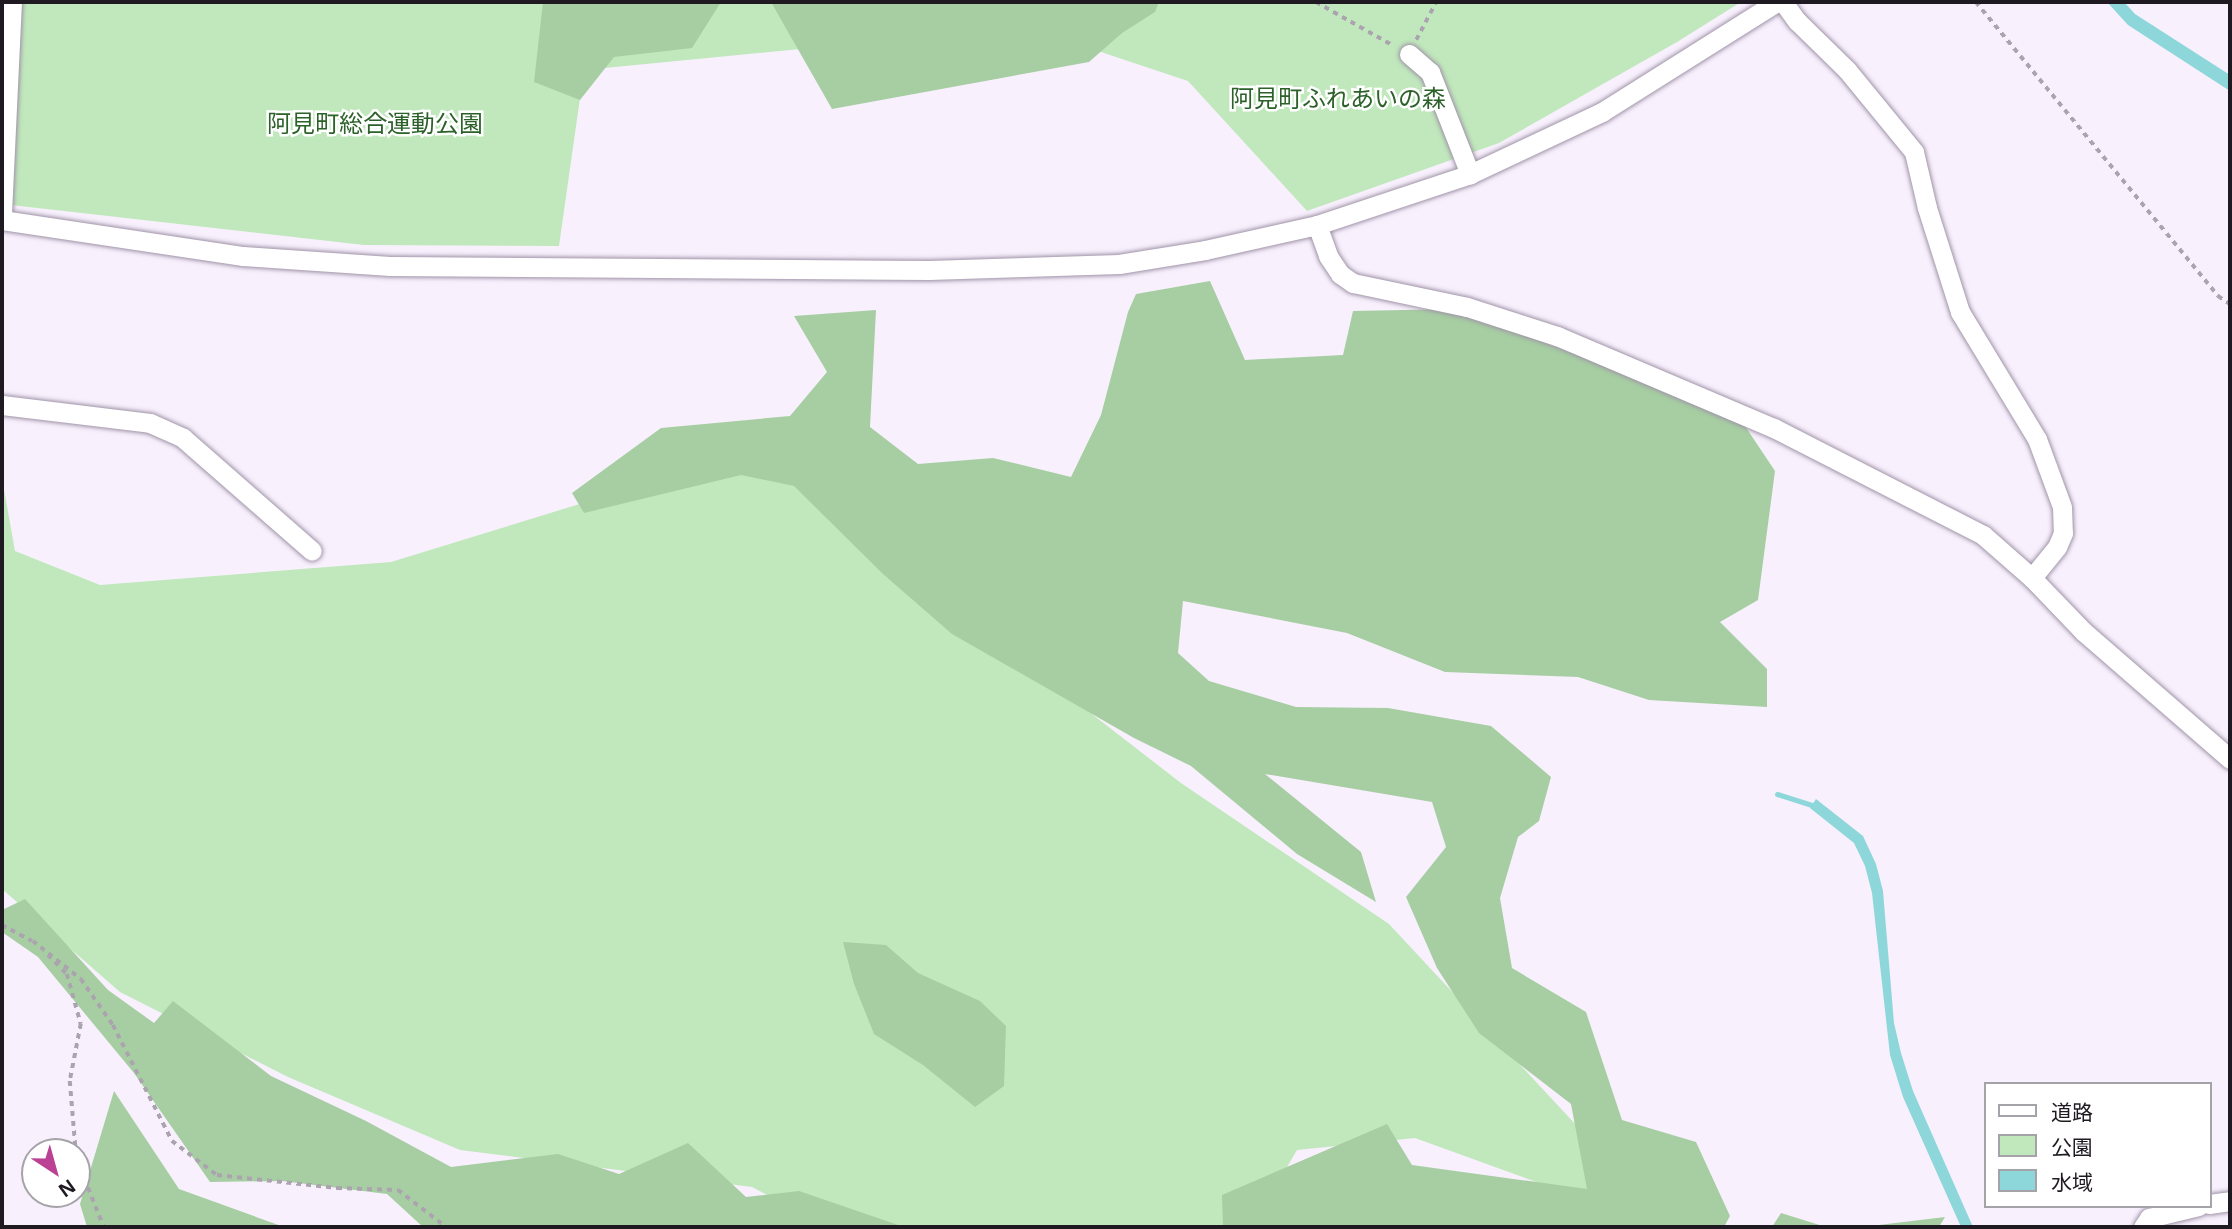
<!DOCTYPE html>
<meta charset="utf-8">
<style>
body{margin:0}
#map{position:relative;width:2232px;height:1229px;overflow:hidden;background:#f8f0fd;font-family:"Noto Sans","Noto Sans JP",sans-serif}
div>[style]{position:absolute}
.green>*{inset:0;background:#c0e8bc}
.forest>*{inset:0;background:#a6cea2}
.water>*{inset:0;background:#8dd7db}
.stream>*{height:5px;margin:-2.5px;padding:0 2.5px;transform-origin:2.5px;border-radius:2.5px;background:#8dd7db}
.path>*{height:3.5px;margin-top:-1.75px;transform-origin:0;background:repeating-linear-gradient(90deg,#aba4af 0 5px,transparent 0 10px)}
.roads{filter:drop-shadow(0 0 2px #a094a8) drop-shadow(0 0 2px #a094a8)}
.minor>*{height:19px;margin:-9.5px;padding:0 9.5px;transform-origin:9.5px;border-radius:9.5px;background:#fff}
span{translate:-50% -50%;white-space:nowrap;text-align:center;line-height:1.15;-webkit-text-stroke:5px #fff;paint-order:stroke}
.park-label{font-size:24px;color:#2c612a}
.frame{position:absolute;inset:0;border:4px solid #1f1a22;pointer-events:none}
.legend{position:absolute;left:1984px;top:1082px;width:228px;height:126px;box-sizing:border-box;background:#fff;border:2px solid #a5a3a7;margin:0;padding:9px 12px;list-style:none;font-size:21px;color:#1f1a22}
.legend li{display:flex;align-items:center;gap:14px;height:35px}
.legend b{width:35px;border:2px solid #a5a3a7}
.north{position:absolute;left:21px;top:1138px;width:70px;height:70px;box-sizing:border-box;background:#fff;border:2px solid #a5a3a7;border-radius:50%;rotate:144deg;font-size:19px;font-weight:700;line-height:28px;text-align:center;color:#1f1a22}
.north::after{content:'';display:block;margin:auto;width:24px;height:32px;background:#ba4194;clip-path:polygon(50% 0,100% 100%,50% 72%,0 100%)}
</style>
<div id="map">
<div class="green">
<i style="clip-path:polygon(2px 2px,1741px 2px,1677px 42px,1499px 143px,1307px 211px,1188px 81px,1026px 27px,584px 70px,559px 246px,364px 245px,2px 204px)"></i>
<i style="clip-path:polygon(752px 451px,1181px 783px,1389px 924px,1591px 1141px,1586px 1200px,1415px 1138px,1297px 1150px,1252px 1227px,829px 1227px,752px 1187px,460px 1150px,288px 1077px,120px 992px,2px 889px,2px 478px,15px 551px,100px 585px,391px 562px)"></i>
</div>
<div class="forest">
<i style="clip-path:polygon(543px 2px,721px 2px,692px 48px,614px 57px,580px 100px,534px 82px)"></i>
<i style="clip-path:polygon(771px 2px,1159px 2px,1155px 12px,1122px 33px,1089px 62px,832px 109px)"></i>
<i style="clip-path:polygon(1210px 281px,1245px 360px,1343px 355px,1353px 311px,1455px 309px,1647px 381px,1745px 426px,1775px 471px,1758px 600px,1720px 622px,1767px 669px,1767px 707px,1649px 700px,1578px 677px,1445px 672px,1347px 633px,1183px 601px,1178px 653px,1209px 681px,1296px 707px,1388px 708px,1491px 726px,1551px 777px,1539px 821px,1518px 837px,1500px 898px,1512px 968px,1586px 1012px,1622px 1120px,1696px 1142px,1730px 1216px,1724px 1227px,1223px 1227px,1222px 1195px,1387px 1124px,1412px 1165px,1587px 1189px,1571px 1104px,1479px 1033px,1437px 968px,1406px 897px,1446px 847px,1432px 802px,1265px 774px,1361px 852px,1376px 902px,1297px 854px,1191px 766px,1134px 738px,952px 634px,883px 574px,794px 486px,741px 475px,584px 513px,572px 493px,661px 428px,790px 416px,827px 372px,794px 316px,876px 310px,870px 427px,918px 464px,993px 458px,1071px 477px,1101px 415px,1128px 312px,1136px 294px)"></i>
<i style="clip-path:polygon(25px 899px,108px 990px,154px 1023px,173px 1001px,271px 1076px,366px 1121px,451px 1167px,558px 1154px,619px 1174px,688px 1143px,746px 1197px,799px 1191px,904px 1227px,423px 1227px,387px 1194px,282px 1181px,210px 1182px,134px 1073px,38px 957px,2px 932px,2px 910px)"></i>
<i style="clip-path:polygon(843px 942px,886px 945px,918px 973px,980px 1001px,1006px 1026px,1004px 1086px,975px 1107px,923px 1065px,874px 1034px,854px 984px)"></i>
<i style="clip-path:polygon(114px 1091px,179px 1189px,284px 1227px,87px 1227px,80px 1204px)"></i>
<i style="clip-path:polygon(1781px 1213px,1826px 1227px,1772px 1227px)"></i>
<i style="clip-path:polygon(1945px 1217px,1939px 1227px,1862px 1227px)"></i>
</div>
<div class="water">
<i style="clip-path:polygon(2107px 2px,2124px 2px,2135px 14px,2230px 75px,2230px 91px,2128px 25px)"></i>
<i style="clip-path:polygon(1816px 799px,1863px 836px,1876px 864px,1883px 891px,1894px 1023px,1901px 1053px,1913px 1091px,1973px 1227px,1961px 1227px,1903px 1097px,1890px 1055px,1872px 893px,1865px 866px,1854px 843px,1810px 808px)"></i>
</div>
<div class="stream">
<i style="left:1777px;top:794px;width:43px;rotate:17.6deg"></i>
</div>
<div class="path">
<i style="left:1316px;top:2px;width:90px;rotate:29.4deg"></i>
<i style="left:1976px;top:2px;width:381px;rotate:50.5deg"></i>
<i style="left:2218px;top:296px;width:14px;rotate:34deg"></i>
<i style="left:1416px;top:40px;width:43px;rotate:-62.2deg"></i>
<i style="left:2px;top:925px;width:34px;rotate:28deg"></i>
<i style="left:33px;top:941px;width:61px;rotate:38.4deg"></i>
<i style="left:81px;top:979px;width:56px;rotate:55.2deg"></i>
<i style="left:113px;top:1025px;width:130px;rotate:63deg"></i>
<i style="left:172px;top:1141px;width:56px;rotate:37.1deg"></i>
<i style="left:217px;top:1175px;width:121px;rotate:6.2deg"></i>
<i style="left:337px;top:1188px;width:61px;rotate:1.9deg"></i>
<i style="left:398px;top:1190px;width:61px;rotate:37.6deg"></i>
<i style="left:48px;top:955px;width:27px;rotate:45deg"></i>
<i style="left:67px;top:974px;width:52px;rotate:74.4deg"></i>
<i style="left:81px;top:1024px;width:58px;rotate:100.9deg"></i>
<i style="left:70px;top:1081px;width:71px;rotate:85.2deg"></i>
<i style="left:77px;top:1160px;width:72px;rotate:68.1deg"></i>
</div>
<div class="roads">
<div class="minor">
<i style="left:1783px;top:2px;width:24px;rotate:54deg"></i>
<i style="left:1797px;top:21px;width:70px;rotate:44.4deg"></i>
<i style="left:1847px;top:70px;width:106px;rotate:50.7deg"></i>
<i style="left:1914px;top:152px;width:57px;rotate:76.9deg"></i>
<i style="left:1927px;top:208px;width:109px;rotate:72.4deg"></i>
<i style="left:1960px;top:312px;width:149px;rotate:58.8deg"></i>
<i style="left:2037px;top:439px;width:72px;rotate:69.8deg"></i>
<i style="left:2062px;top:507px;width:26px;rotate:88deg"></i>
<i style="left:2063px;top:533px;width:15px;rotate:113deg"></i>
<i style="left:2057px;top:547px;width:40px;rotate:129deg"></i>
<i style="left:1409px;top:54px;width:28px;rotate:41deg"></i>
<i style="left:1430px;top:72px;width:110px;rotate:68.6deg"></i>
<i style="left:2px;top:213px;width:211px;rotate:-87.3deg"></i>
<i style="left:2px;top:220px;width:244px;rotate:8.5deg"></i>
<i style="left:243px;top:256px;width:147px;rotate:3.9deg"></i>
<i style="left:390px;top:266px;width:539px;rotate:0.43deg"></i>
<i style="left:929px;top:270px;width:190px;rotate:-1.8deg"></i>
<i style="left:1119px;top:264px;width:87px;rotate:-9.2deg"></i>
<i style="left:1205px;top:250px;width:115px;rotate:-12.6deg"></i>
<i style="left:1317px;top:225px;width:161px;rotate:-18.4deg"></i>
<i style="left:1470px;top:174px;width:146px;rotate:-25.2deg"></i>
<i style="left:1602px;top:112px;width:207px;rotate:-32.2deg"></i>
<i style="left:1317px;top:225px;width:33px;rotate:70deg"></i>
<i style="left:1328px;top:256px;width:22px;rotate:56deg"></i>
<i style="left:1340px;top:274px;width:16px;rotate:35deg"></i>
<i style="left:1353px;top:283px;width:116px;rotate:11.9deg"></i>
<i style="left:1467px;top:307px;width:95px;rotate:17.9deg"></i>
<i style="left:1557px;top:336px;width:236px;rotate:23deg"></i>
<i style="left:1774px;top:428px;width:235px;rotate:27.1deg"></i>
<i style="left:1983px;top:535px;width:65px;rotate:41.3deg"></i>
<i style="left:2032px;top:578px;width:75px;rotate:46.1deg"></i>
<i style="left:2084px;top:632px;width:194px;rotate:41deg"></i>
<i style="left:2px;top:405px;width:149px;rotate:6.9deg"></i>
<i style="left:150px;top:423px;width:36px;rotate:24deg"></i>
<i style="left:183px;top:438px;width:171px;rotate:41.2deg"></i>
<i style="left:2209px;top:1204px;width:21px;rotate:-8deg"></i>
<i style="left:2143px;top:1227px;width:11px;rotate:-56deg"></i>
<i style="left:2149px;top:1218px;width:51px;rotate:-13.5deg"></i>
</div>
</div>
<div class="park-label">
<span style="left:1338px;top:98px">阿見町ふれあいの森</span>
<span style="left:375px;top:123px">阿見町総合運動公園</span>
</div>
<div class="frame"></div>
<ul class="legend">
<li><b style="height:9px;background:#fff"></b>道路</li>
<li><b style="height:19px;background:#c0e8bc"></b>公園</li>
<li><b style="height:19px;background:#8dd7db"></b>水域</li>
</ul>
<div class="north">N</div>
</div>
